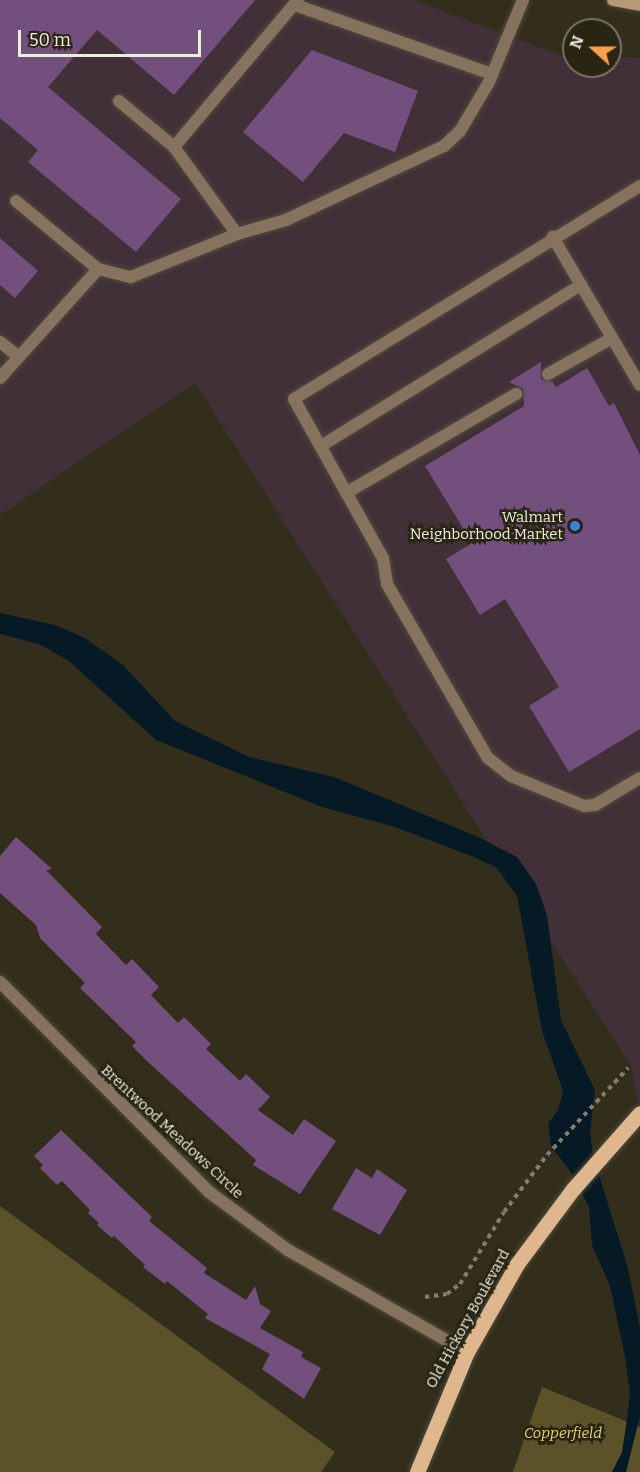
<!DOCTYPE html>
<style>
body{margin:0}
#map{position:relative;width:640px;height:1472px;overflow:hidden;background:#332e1c;font-family:Bitter,serif}
div>[style]{position:absolute}
.commercial>*{inset:0;background:#423038}
.green>*{inset:0;background:#5b522a}
.water>*{inset:0;background:#061a25}
.building>*{inset:0;background:#734f7e}
.path>*{height:4px;margin-top:-2px;transform-origin:0;background:repeating-linear-gradient(90deg,#827d6e 0 4.5px,transparent 0 9px)}
.roads{filter:drop-shadow(0 0 2px #514c3b) drop-shadow(0 0 2px #514c3b)}
.lane>*{height:12px;margin:-6px;padding:0 6px;transform-origin:6px;border-radius:6px;background:#86735f}
.street>*{height:12px;margin:-6px;padding:0 6px;transform-origin:6px;border-radius:6px;background:#86735f}
.secondary>*{height:12px;margin:-6px;padding:0 6px;transform-origin:6px;border-radius:6px;background:#b8997a}
.primary>*{height:15px;margin:-7.5px;padding:0 7.5px;transform-origin:7.5px;border-radius:7.5px;background:#dfb78e}
.dots>*{width:16px;height:16px;translate:-50% -50%;box-sizing:border-box;border:3px solid #292513;border-radius:50%}
span{translate:-50% -50%;white-space:nowrap;text-align:center;line-height:1.15;-webkit-text-stroke:5px #292513;paint-order:stroke}
.poi-label{font-size:15px;color:#eeebe0}
.right{translate:-100% -50%;text-align:right}
.street-label{font-size:15px;color:#eeebe0}
.park-label{font-size:15px;color:#e5d075;font-style:italic}
.north{position:absolute;left:562px;top:18px;width:60px;height:60px;box-sizing:border-box;background:#292513;border:2px solid #787465;border-radius:50%;rotate:291deg;font-size:16px;font-weight:700;line-height:24px;text-align:center;color:#eeebe0}
.north::after{content:'';display:block;margin:auto;width:21px;height:27px;background:#f9a04d;clip-path:polygon(50% 0,100% 100%,50% 72%,0 100%)}
.scale{position:absolute;left:18px;top:30px;width:183px;height:27px;box-sizing:border-box;border:3px solid #eeebe0;border-top:0;padding-left:8px;font-size:18px;line-height:21px;white-space:nowrap;color:#eeebe0;-webkit-text-stroke:4px #292513;paint-order:stroke}
</style>
<div id="map">
<div class="commercial">
<i style="clip-path:polygon(0 0,413px 0,562px 56px,574px 56px,574px 66px,610px 66px,610px 57px,640px 58px,640px 1115px,631px 1066px,195px 383px,0 515px)"></i>
</div>
<div class="green">
<i style="clip-path:polygon(0 1206px,335px 1452px,321px 1472px,0 1472px)"></i>
<i style="clip-path:polygon(542px 1387px,640px 1427px,640px 1472px,513px 1472px)"></i>
</div>
<div class="water">
<i style="clip-path:polygon(0 613px,55px 625px,85px 638px,123px 665px,175px 721px,249px 757px,334px 777px,478px 837px,517px 857px,536px 884px,547px 915px,561px 1020px,595px 1090px,590px 1132px,593px 1156px,627px 1265px,640px 1327px,640px 1416px,626px 1472px,612px 1472px,622px 1452px,627px 1419px,630px 1393px,625px 1357px,610px 1286px,592px 1245px,589px 1207px,570px 1171px,551px 1146px,548px 1124px,558px 1110px,563px 1091px,542px 1031px,517px 896px,497px 868px,474px 857px,395px 827px,322px 807px,156px 740px,69px 661px,39px 644px,0 634px)"></i>
</div>
<div class="building">
<i style="clip-path:polygon(0 0,255px 0,174px 95px,97px 30px,48px 87px,181px 199px,136px 252px,28px 162px,38px 150px,0 118px)"></i>
<i style="clip-path:polygon(312px 50px,418px 91px,395px 152px,344px 133px,303px 182px,243px 132px)"></i>
<i style="clip-path:polygon(0 238px,38px 271px,15px 298px,0 285px)"></i>
<i style="clip-path:polygon(541px 362px,541px 379px,552px 381px,556px 387px,587px 368px,609px 406px,614px 403px,640px 455px,640px 729px,569px 772px,529px 706px,559px 687px,505px 599px,480px 615px,446px 559px,472px 543px,425px 466px,524px 406px,523px 389px,509px 382px)"></i>
<i style="clip-path:polygon(16px 837px,52px 869px,46px 870px,102px 927px,96px 934px,126px 965px,132px 959px,159px 987px,151px 995px,178px 1023px,184px 1017px,211px 1044px,206px 1049px,240px 1081px,246px 1074px,270px 1097px,258px 1110px,293px 1135px,304px 1119px,336px 1141px,300px 1194px,253px 1165px,256px 1160px,148px 1062px,132px 1046px,136px 1042px,80px 988px,85px 983px,40px 938px,36px 925px,0 893px,0 856px)"></i>
<i style="clip-path:polygon(61px 1130px,152px 1217px,149px 1221px,207px 1268px,204px 1273px,246px 1300px,255px 1286px,260px 1304px,271px 1311px,260px 1328px,303px 1352px,301px 1357px,321px 1368px,304px 1399px,262px 1369px,270px 1354px,205px 1318px,208px 1314px,167px 1281px,165px 1284px,143px 1267px,145px 1265px,114px 1236px,112px 1238px,97px 1225px,99px 1223px,88px 1213px,90px 1210px,62px 1181px,57px 1185px,40px 1168px,43px 1165px,34px 1156px)"></i>
<i style="clip-path:polygon(356px 1168px,372px 1178px,377px 1169px,407px 1190px,380px 1235px,332px 1209px)"></i>
</div>
<div class="path">
<i style="left:425px;top:1297px;width:22px;rotate:-8deg"></i>
<i style="left:447px;top:1294px;width:16px;rotate:-38deg"></i>
<i style="left:460px;top:1284px;width:84px;rotate:-58.6deg"></i>
<i style="left:504px;top:1212px;width:71px;rotate:-53deg"></i>
<i style="left:547px;top:1155px;width:119px;rotate:-47deg"></i>
</div>
<div class="roads">
<div class="lane">
<i style="left:295px;top:5px;width:209px;rotate:19.3deg"></i>
<i style="left:119px;top:101px;width:72px;rotate:39.9deg"></i>
<i style="left:174px;top:147px;width:107px;rotate:54.1deg"></i>
<i style="left:174px;top:147px;width:192px;rotate:-49.9deg"></i>
<i style="left:640px;top:186px;width:406px;rotate:148.4deg"></i>
<i style="left:294px;top:399px;width:182px;rotate:60.8deg"></i>
<i style="left:383px;top:558px;width:26px;rotate:81deg"></i>
<i style="left:387px;top:584px;width:201px;rotate:59.9deg"></i>
<i style="left:488px;top:758px;width:29px;rotate:38deg"></i>
<i style="left:511px;top:776px;width:79px;rotate:22.3deg"></i>
<i style="left:584px;top:806px;width:11px;rotate:-5deg"></i>
<i style="left:595px;top:805px;width:52px;rotate:-31deg"></i>
<i style="left:16px;top:201px;width:107px;rotate:39.7deg"></i>
<i style="left:98px;top:269px;width:34px;rotate:14deg"></i>
<i style="left:131px;top:277px;width:114px;rotate:-22.1deg"></i>
<i style="left:237px;top:234px;width:51px;rotate:-15.9deg"></i>
<i style="left:286px;top:220px;width:174px;rotate:-25.1deg"></i>
<i style="left:444px;top:146px;width:22px;rotate:-43deg"></i>
<i style="left:460px;top:131px;width:57px;rotate:-59.4deg"></i>
<i style="left:489px;top:82px;width:89px;rotate:-67.5deg"></i>
<i style="left:581px;top:285px;width:116px;rotate:59.5deg"></i>
<i style="left:0;top:342px;width:23px;rotate:38deg"></i>
<i style="left:548px;top:374px;width:73px;rotate:-29.4deg"></i>
<i style="left:0;top:378px;width:147px;rotate:-48deg"></i>
<i style="left:321px;top:446px;width:306px;rotate:-31.8deg"></i>
<i style="left:581px;top:285px;width:56px;rotate:-120.3deg"></i>
<i style="left:346px;top:493px;width:197px;rotate:-30.2deg"></i>
</div>
<div class="street">
<i style="left:0;top:982px;width:296px;rotate:45.1deg"></i>
<i style="left:209px;top:1192px;width:98px;rotate:36.3deg"></i>
<i style="left:288px;top:1250px;width:206px;rotate:29.7deg"></i>
</div>
<div class="secondary">
<i style="left:613px;top:0;width:27px;rotate:10deg"></i>
</div>
<div class="primary">
<i style="left:417px;top:1472px;width:130px;rotate:-67.4deg"></i>
<i style="left:467px;top:1352px;width:101px;rotate:-60.4deg"></i>
<i style="left:517px;top:1264px;width:94px;rotate:-53.3deg"></i>
<i style="left:573px;top:1189px;width:101px;rotate:-48.6deg"></i>
</div>
</div>
<div class="dots">
<i style="left:575px;top:526px;background:#3f7fe0"></i>
</div>
<div class="poi-label">
<span class="right" style="left:563px;top:526px">Walmart<br>Neighborhood Market</span>
</div>
<div class="street-label">
<span style="left:172px;top:1132px;rotate:43deg">Brentwood Meadows Circle</span>
<span style="left:468px;top:1319px;rotate:-61deg">Old Hickory Boulevard</span>
</div>
<div class="park-label">
<span style="left:563px;top:1434px">Copperfield</span>
</div>
<div class="north">N</div>
<div class="scale">50 m</div>
</div>
